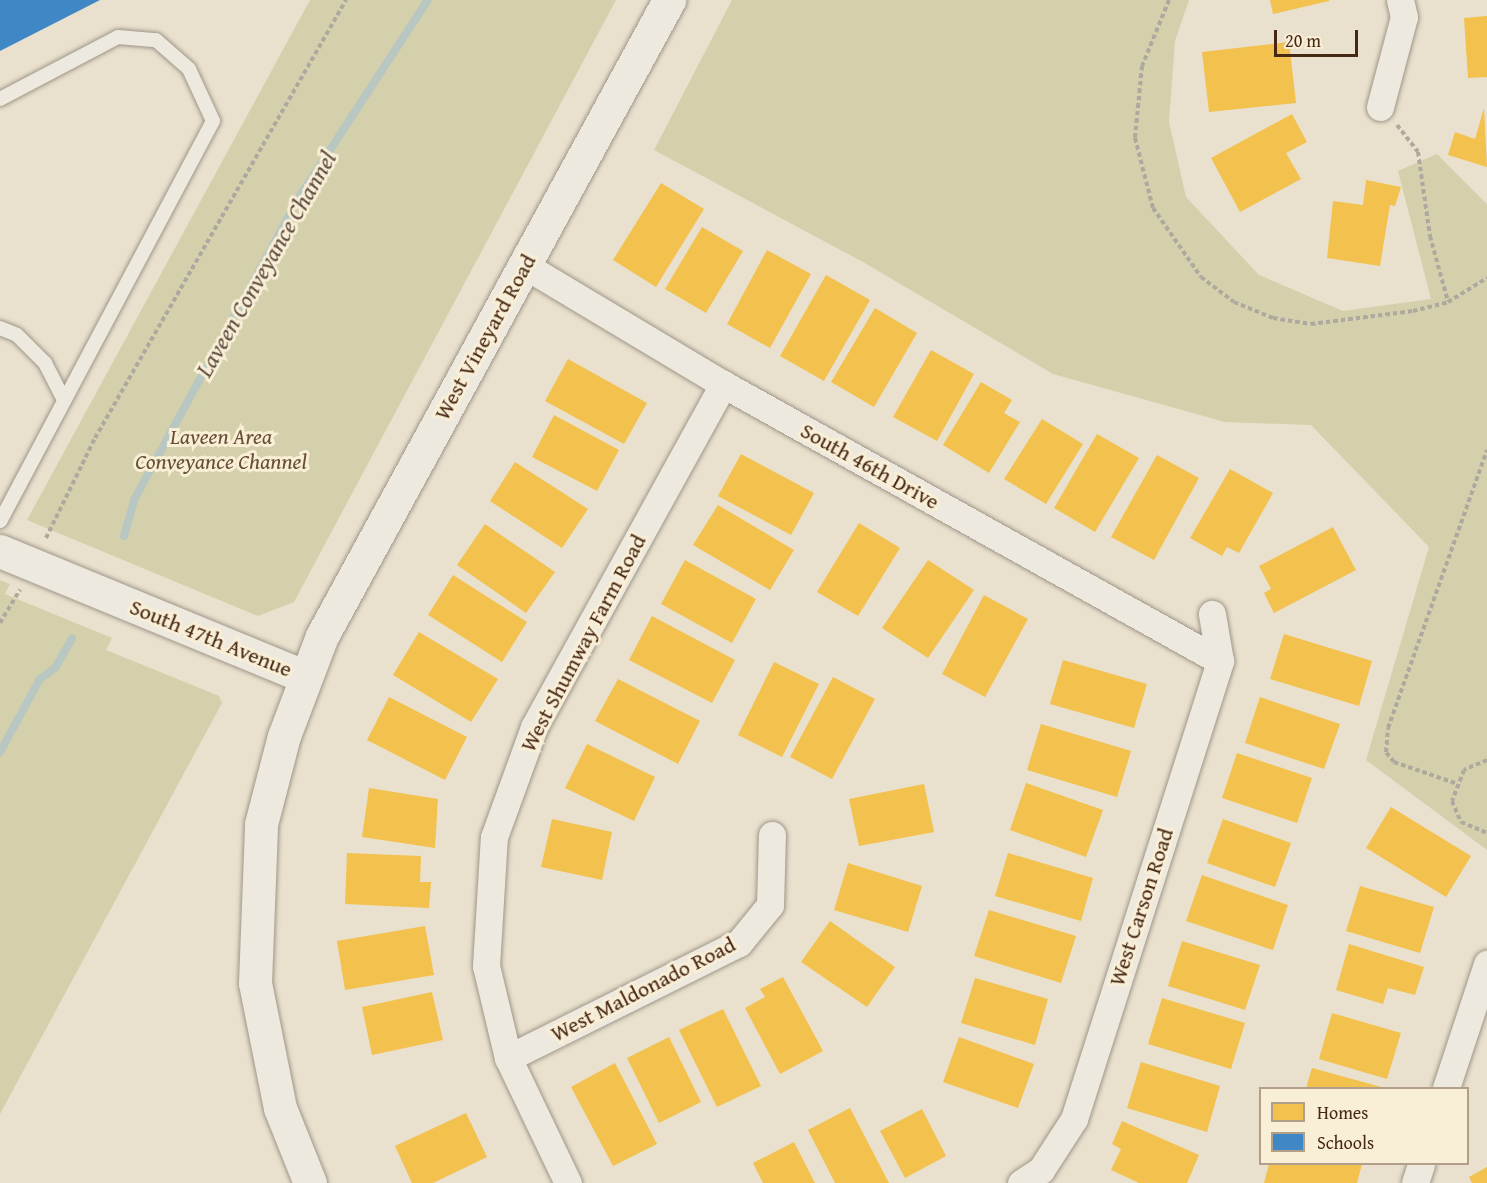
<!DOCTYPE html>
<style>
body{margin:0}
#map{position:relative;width:1487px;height:1183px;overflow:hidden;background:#e9e1cd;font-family:"Gentium Book Plus",serif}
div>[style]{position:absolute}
.green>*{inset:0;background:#d3d0ab}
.homes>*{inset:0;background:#f2c14e}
.schools>*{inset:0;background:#3f88c5}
.stream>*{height:8px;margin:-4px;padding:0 4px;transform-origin:4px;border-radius:4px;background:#b8c7c2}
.path>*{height:4px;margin-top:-2px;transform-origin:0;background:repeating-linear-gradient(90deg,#afa89e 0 4.5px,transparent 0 7.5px)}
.roads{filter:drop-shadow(0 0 2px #9f9689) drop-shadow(0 0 2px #9f9689)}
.lane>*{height:14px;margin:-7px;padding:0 7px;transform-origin:7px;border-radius:7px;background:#ede9de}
.street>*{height:27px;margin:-13.5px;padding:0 13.5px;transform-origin:13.5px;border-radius:13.5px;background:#ede9de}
.secondary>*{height:33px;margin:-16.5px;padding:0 16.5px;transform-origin:16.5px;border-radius:16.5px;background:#ede9de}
span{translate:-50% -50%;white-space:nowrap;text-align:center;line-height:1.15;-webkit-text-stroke:6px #f9eed6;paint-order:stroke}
.street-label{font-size:22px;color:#472815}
.park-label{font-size:22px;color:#664f34;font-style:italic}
.water-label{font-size:24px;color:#5e4d3f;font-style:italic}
.legend{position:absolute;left:1259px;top:1087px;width:210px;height:78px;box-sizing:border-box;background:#f9eed6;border:2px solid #b29f89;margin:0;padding:8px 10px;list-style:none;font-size:18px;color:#472815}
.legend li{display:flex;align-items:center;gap:12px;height:30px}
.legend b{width:30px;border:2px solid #b29f89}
.scale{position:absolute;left:1274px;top:30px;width:84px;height:27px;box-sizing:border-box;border:3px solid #472815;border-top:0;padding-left:8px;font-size:18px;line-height:21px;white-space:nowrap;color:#472815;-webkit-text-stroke:4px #f9eed6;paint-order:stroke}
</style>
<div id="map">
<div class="green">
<i style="clip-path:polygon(310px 0,616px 0,294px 602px,258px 616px,27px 520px)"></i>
<i style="clip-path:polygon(732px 0,1189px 0,1175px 41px,1169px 122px,1186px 197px,1259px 275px,1343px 311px,1431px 299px,1398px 171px,1437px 154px,1487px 204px,1487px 850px,1366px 760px,1429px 547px,1311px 425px,1225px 422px,1053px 374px,863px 262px,654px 150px)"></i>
<i style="clip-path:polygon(0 580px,10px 584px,5px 594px,112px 638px,106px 650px,219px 696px,222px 703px,0 1114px)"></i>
</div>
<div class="homes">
<i style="clip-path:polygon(1270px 0,1329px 0,1329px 1px,1273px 14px)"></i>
<i style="clip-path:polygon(1487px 16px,1487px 77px,1468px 78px,1464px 18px)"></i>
<i style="clip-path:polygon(1289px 42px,1296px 103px,1209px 112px,1202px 52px)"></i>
<i style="clip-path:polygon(1484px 108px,1487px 167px,1448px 155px,1455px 132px,1475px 139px)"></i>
<i style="clip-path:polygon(1292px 114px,1307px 142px,1286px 153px,1301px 179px,1240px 212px,1211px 158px)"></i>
<i style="clip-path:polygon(1366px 180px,1401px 187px,1395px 206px,1390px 205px,1380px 266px,1327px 258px,1333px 201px,1363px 205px)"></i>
<i style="clip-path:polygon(661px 183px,704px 209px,656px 287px,613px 260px)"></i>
<i style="clip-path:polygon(702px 227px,743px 251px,706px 313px,665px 289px)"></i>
<i style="clip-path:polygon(767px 250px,811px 274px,770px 348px,727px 324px)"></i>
<i style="clip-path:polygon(826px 275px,870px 300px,824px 381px,780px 356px)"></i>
<i style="clip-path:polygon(875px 308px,917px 333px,874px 407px,831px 382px)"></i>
<i style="clip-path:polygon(931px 350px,974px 374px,937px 441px,893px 417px)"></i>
<i style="clip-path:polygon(568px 359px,647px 403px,624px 444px,545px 401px)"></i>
<i style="clip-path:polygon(981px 382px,1012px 400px,1004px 413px,1020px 422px,989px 473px,943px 445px)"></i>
<i style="clip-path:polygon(554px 415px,619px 450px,597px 491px,532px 457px)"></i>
<i style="clip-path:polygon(1042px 419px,1083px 444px,1046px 504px,1004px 479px)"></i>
<i style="clip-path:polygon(1097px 434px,1139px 458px,1095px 532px,1054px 508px)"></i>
<i style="clip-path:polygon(741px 454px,814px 493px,791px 535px,718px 496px)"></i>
<i style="clip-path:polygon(1157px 455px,1199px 478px,1154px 560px,1111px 537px)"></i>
<i style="clip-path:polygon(515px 462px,588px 509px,562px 548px,490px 501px)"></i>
<i style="clip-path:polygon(1230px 469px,1273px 493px,1239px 553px,1227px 547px,1222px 556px,1190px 538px)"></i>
<i style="clip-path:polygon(718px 505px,794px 550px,770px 590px,693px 545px)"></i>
<i style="clip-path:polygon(859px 523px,900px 548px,858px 616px,817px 592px)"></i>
<i style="clip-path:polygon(485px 524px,555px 572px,526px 613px,457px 565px)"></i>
<i style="clip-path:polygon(1333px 527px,1356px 570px,1274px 613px,1264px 593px,1271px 589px,1259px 566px)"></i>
<i style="clip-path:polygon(685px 560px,756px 599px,732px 643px,661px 604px)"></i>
<i style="clip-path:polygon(928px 560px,974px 590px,928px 658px,882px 628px)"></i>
<i style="clip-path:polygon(453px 575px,527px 622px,502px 662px,428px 615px)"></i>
<i style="clip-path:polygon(984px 595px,1028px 619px,985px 697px,942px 674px)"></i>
<i style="clip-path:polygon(652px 616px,735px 660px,712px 703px,629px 660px)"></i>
<i style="clip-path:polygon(419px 632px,498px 679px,471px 722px,393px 675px)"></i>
<i style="clip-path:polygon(1284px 634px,1372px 661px,1359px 706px,1270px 679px)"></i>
<i style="clip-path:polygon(1063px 660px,1147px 684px,1134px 728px,1050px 704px)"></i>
<i style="clip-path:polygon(774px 662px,819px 684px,782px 757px,738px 735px)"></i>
<i style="clip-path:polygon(833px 677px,875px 699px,832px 779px,790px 757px)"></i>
<i style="clip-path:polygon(618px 679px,700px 721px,678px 764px,595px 721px)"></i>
<i style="clip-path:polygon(389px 697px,467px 737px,445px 780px,367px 740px)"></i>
<i style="clip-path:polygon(1260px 697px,1340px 724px,1324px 769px,1245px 743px)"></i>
<i style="clip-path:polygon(1041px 724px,1131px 751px,1117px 797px,1027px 770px)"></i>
<i style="clip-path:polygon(587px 744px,655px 777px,634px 821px,565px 788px)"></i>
<i style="clip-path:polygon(1237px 753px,1312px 778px,1297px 823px,1222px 798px)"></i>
<i style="clip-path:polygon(1026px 783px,1103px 810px,1086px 857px,1010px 830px)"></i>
<i style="clip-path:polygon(924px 784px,934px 832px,859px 846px,849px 799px)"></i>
<i style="clip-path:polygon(369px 788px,438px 799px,435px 848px,362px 837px)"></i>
<i style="clip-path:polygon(1391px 807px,1471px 856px,1446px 897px,1366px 848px)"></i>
<i style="clip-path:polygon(552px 819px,612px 832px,602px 880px,541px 867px)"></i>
<i style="clip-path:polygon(1223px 819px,1291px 843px,1275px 887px,1207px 863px)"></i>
<i style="clip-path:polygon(347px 853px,421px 856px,420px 882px,431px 882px,429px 908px,345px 904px)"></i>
<i style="clip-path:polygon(1008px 853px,1093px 878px,1081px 921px,995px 896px)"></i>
<i style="clip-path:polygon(848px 863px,922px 886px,908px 932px,834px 910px)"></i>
<i style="clip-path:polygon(1202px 875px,1288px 905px,1273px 950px,1186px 921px)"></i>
<i style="clip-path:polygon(1360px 886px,1434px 907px,1420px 953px,1346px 931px)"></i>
<i style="clip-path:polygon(989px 910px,1076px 936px,1061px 983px,974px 956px)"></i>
<i style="clip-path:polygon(830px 921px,895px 967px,867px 1007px,801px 962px)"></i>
<i style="clip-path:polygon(425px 926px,434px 975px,345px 990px,337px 941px)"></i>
<i style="clip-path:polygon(1182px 941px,1260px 965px,1245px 1010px,1168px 986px)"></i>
<i style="clip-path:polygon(1349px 944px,1424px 967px,1415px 995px,1388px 988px,1383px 1004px,1336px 990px)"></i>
<i style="clip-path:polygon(783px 977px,823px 1051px,780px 1074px,745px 1008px,765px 997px,760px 989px)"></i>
<i style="clip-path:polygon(975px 978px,1048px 999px,1035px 1045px,961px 1023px)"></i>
<i style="clip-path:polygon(432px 992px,443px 1040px,372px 1055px,362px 1007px)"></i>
<i style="clip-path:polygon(1162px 998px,1245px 1023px,1231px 1069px,1148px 1044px)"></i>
<i style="clip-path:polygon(723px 1009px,761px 1086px,717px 1107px,679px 1030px)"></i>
<i style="clip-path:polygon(1332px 1013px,1401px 1033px,1387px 1079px,1319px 1059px)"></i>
<i style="clip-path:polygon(669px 1037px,701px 1102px,659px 1123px,627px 1058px)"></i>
<i style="clip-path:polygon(959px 1037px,1034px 1064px,1018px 1108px,943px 1082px)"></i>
<i style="clip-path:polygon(1141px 1062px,1220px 1086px,1207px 1132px,1127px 1108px)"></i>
<i style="clip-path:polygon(615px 1063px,657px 1144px,613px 1166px,571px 1087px)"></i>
<i style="clip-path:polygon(1312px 1068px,1385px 1088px,1306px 1088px)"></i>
<i style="clip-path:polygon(850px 1108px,889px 1183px,835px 1183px,808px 1130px)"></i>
<i style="clip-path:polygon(922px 1109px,946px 1156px,905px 1178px,880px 1131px)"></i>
<i style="clip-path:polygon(466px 1113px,487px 1157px,433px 1183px,412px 1183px,395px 1146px)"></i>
<i style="clip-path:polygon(1122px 1121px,1199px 1155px,1187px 1183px,1139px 1183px,1111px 1170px,1121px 1149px,1112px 1144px)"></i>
<i style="clip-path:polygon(794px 1142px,815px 1183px,763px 1183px,753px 1163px)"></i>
<i style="clip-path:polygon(1269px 1164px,1362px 1164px,1357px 1183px,1264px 1183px)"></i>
<i style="clip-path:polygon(1487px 1167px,1487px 1183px,1472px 1183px,1469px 1177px)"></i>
</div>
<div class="schools">
<i style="clip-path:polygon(0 0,100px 0,0 51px)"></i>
</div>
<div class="stream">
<i style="left:124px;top:536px;width:37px;rotate:-74deg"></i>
<i style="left:134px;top:500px;width:346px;rotate:-61.4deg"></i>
<i style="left:300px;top:196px;width:234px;rotate:-56.9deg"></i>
<i style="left:0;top:752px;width:83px;rotate:-61.3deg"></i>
<i style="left:40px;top:679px;width:19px;rotate:-36deg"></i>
<i style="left:55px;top:668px;width:34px;rotate:-60deg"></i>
</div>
<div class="path">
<i style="left:1169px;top:0;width:71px;rotate:112.2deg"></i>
<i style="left:1142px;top:66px;width:72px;rotate:95.6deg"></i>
<i style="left:1135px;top:138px;width:72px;rotate:75.6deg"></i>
<i style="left:1153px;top:208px;width:84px;rotate:55.2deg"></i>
<i style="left:1201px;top:277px;width:41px;rotate:37.1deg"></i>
<i style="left:1234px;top:302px;width:42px;rotate:22.3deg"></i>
<i style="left:1273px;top:318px;width:38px;rotate:9deg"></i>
<i style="left:1311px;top:324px;width:103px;rotate:-7.3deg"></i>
<i style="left:1413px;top:311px;width:36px;rotate:-14deg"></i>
<i style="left:1448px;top:302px;width:46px;rotate:-31.6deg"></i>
<i style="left:1397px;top:125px;width:34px;rotate:52deg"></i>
<i style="left:1418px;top:152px;width:85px;rotate:81.9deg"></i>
<i style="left:1430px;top:236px;width:68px;rotate:74.7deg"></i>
<i style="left:46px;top:538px;width:111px;rotate:-63.9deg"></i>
<i style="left:95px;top:438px;width:505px;rotate:-60.18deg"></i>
<i style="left:0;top:623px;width:39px;rotate:-59deg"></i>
<i style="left:1487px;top:760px;width:25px;rotate:157deg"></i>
<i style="left:1464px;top:770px;width:33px;rotate:111deg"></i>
<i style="left:1452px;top:801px;width:23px;rotate:67deg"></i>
<i style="left:1461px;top:822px;width:28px;rotate:23deg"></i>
<i style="left:1455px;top:783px;width:65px;rotate:-161deg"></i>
<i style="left:1394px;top:762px;width:13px;rotate:-129deg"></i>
<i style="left:1386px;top:752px;width:24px;rotate:-85deg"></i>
<i style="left:1388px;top:728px;width:295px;rotate:-70.4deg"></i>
</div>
<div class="roads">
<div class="lane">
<i style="left:0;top:99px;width:133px;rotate:-27.7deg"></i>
<i style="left:118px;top:37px;width:38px;rotate:5deg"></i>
<i style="left:156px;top:40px;width:44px;rotate:41.3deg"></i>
<i style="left:189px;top:69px;width:57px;rotate:65.2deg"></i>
<i style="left:213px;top:121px;width:453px;rotate:118deg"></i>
<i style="left:0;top:328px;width:18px;rotate:22deg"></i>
<i style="left:17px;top:335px;width:40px;rotate:45deg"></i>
<i style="left:45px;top:363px;width:42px;rotate:62.8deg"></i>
</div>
<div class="street">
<i style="left:1380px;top:107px;width:93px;rotate:-75.1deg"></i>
<i style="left:1404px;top:17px;width:17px;rotate:-103deg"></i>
<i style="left:524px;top:265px;width:232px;rotate:30.9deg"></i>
<i style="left:723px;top:384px;width:569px;rotate:29.13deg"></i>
<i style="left:508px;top:1058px;width:258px;rotate:-26.5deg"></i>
<i style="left:739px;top:943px;width:49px;rotate:-50.8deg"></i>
<i style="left:770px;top:905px;width:70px;rotate:-88.4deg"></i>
<i style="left:1446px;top:1088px;width:131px;rotate:-71.7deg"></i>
<i style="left:568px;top:1183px;width:139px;rotate:-115.6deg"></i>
<i style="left:508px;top:1058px;width:95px;rotate:-103.4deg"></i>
<i style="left:486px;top:966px;width:129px;rotate:-86.5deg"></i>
<i style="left:494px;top:837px;width:117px;rotate:-70deg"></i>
<i style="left:534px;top:727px;width:392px;rotate:-61.1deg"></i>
<i style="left:1021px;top:1183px;width:24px;rotate:-33deg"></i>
<i style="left:1041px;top:1170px;width:61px;rotate:-57.1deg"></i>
<i style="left:1074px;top:1119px;width:481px;rotate:-72.3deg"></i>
<i style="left:1220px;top:661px;width:48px;rotate:-99.7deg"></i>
<i style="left:1415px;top:1183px;width:20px;rotate:-72deg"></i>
</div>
<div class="secondary">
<i style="left:0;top:551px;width:330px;rotate:22.4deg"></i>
<i style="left:310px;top:1183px;width:81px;rotate:-111.8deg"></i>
<i style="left:280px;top:1108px;width:127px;rotate:-101.3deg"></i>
<i style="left:255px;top:983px;width:159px;rotate:-87.8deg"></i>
<i style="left:261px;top:824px;width:91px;rotate:-75.4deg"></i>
<i style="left:284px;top:736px;width:107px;rotate:-69.2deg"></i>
<i style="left:322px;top:636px;width:725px;rotate:-61.38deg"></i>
</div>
</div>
<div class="street-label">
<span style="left:485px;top:337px;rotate:-61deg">West Vineyard Road</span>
<span style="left:870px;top:466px;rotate:29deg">South 46th Drive</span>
<span style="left:211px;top:638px;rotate:22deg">South 47th Avenue</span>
<span style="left:583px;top:643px;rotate:-62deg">West Shumway Farm Road</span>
<span style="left:1141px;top:907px;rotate:-72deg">West Carson Road</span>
<span style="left:643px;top:989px;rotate:-27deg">West Maldonado Road</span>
</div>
<div class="park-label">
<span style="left:221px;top:449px">Laveen Area<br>Conveyance Channel</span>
</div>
<div class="water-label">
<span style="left:266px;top:264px;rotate:-60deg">Laveen Conveyance Channel</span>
</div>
<ul class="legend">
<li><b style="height:16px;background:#f2c14e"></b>Homes</li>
<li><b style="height:16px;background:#3f88c5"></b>Schools</li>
</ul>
<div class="scale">20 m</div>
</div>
